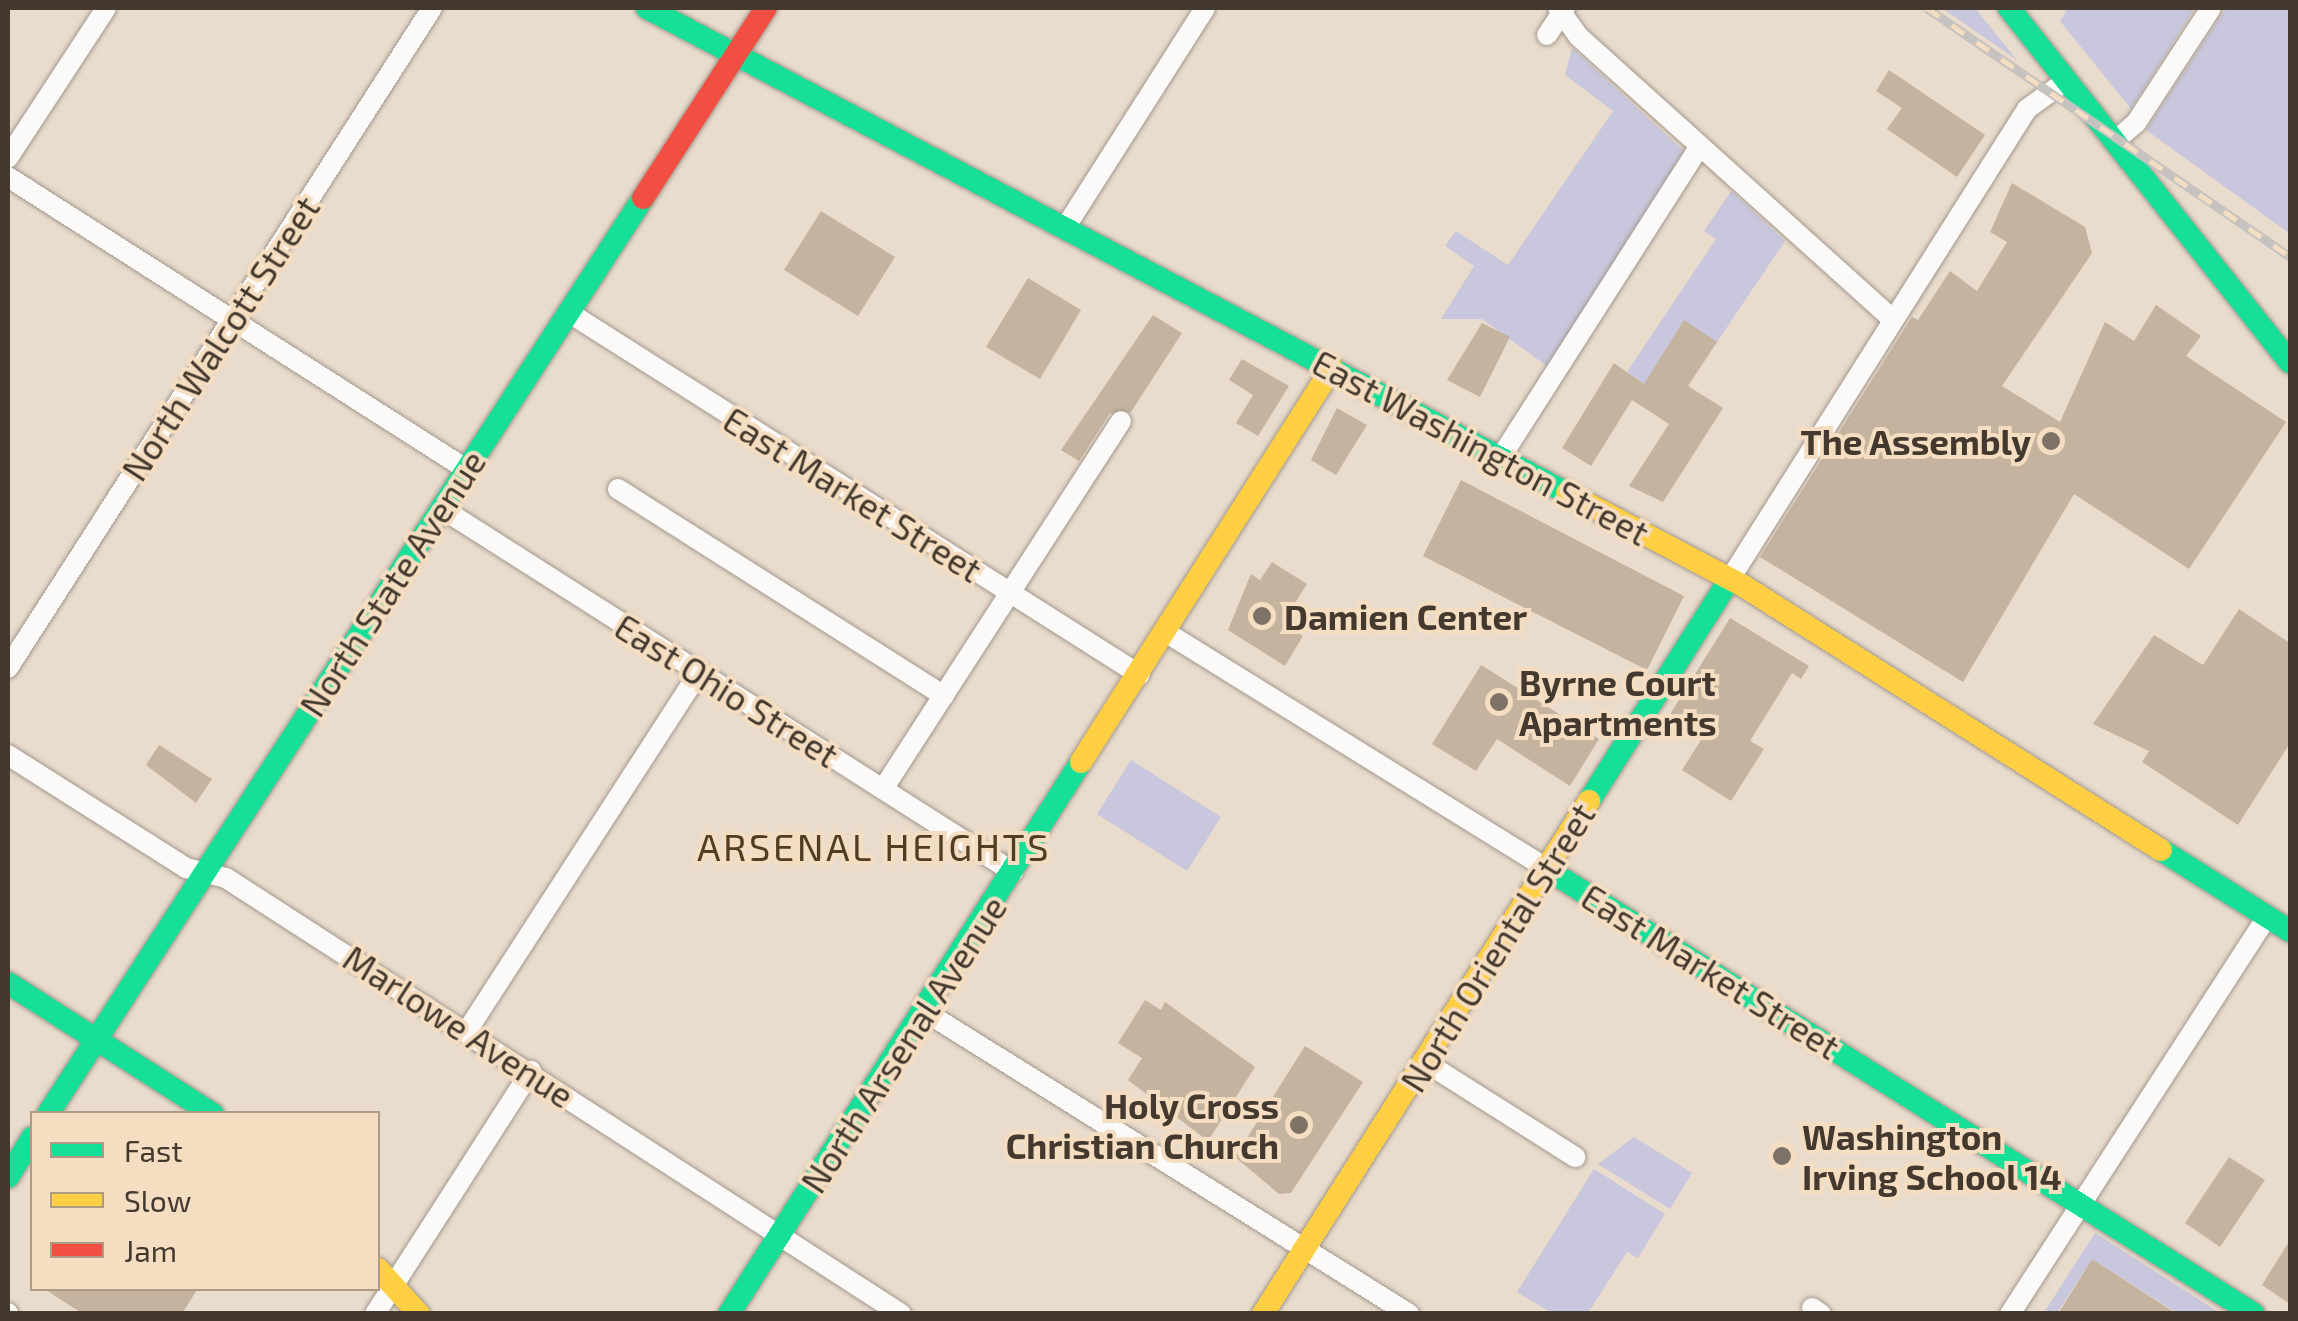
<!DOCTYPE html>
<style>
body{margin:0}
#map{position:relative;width:2298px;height:1321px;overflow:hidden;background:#e9dccd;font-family:"Exo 2",sans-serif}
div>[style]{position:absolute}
.green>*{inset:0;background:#c9c7dd}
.building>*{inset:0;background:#c4b39e}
.roads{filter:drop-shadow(0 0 2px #a2988d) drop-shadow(0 0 2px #a2988d)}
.street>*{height:20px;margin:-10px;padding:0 10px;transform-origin:10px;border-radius:10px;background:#fcfaf8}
.fast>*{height:22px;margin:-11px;padding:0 11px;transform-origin:11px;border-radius:11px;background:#16e098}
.slow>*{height:22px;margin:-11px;padding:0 11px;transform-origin:11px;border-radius:11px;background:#ffcf43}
.jam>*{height:22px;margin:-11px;padding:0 11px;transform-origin:11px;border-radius:11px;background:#f24e42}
.rail>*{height:9px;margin-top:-4.5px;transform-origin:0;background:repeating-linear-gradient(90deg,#f5ddc1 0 15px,#c5c2bf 0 30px);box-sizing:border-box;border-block:2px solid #c5c2bf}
.dots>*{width:28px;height:28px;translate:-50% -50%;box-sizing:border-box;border:5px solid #f5ddc1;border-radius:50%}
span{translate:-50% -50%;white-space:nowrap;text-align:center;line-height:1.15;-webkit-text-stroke:8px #f5ddc1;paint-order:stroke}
.street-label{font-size:35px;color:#43392e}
.poi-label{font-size:35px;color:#43392e;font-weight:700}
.right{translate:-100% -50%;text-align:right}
.left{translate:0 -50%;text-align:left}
.neighbourhood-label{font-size:38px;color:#503d25;letter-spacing:2.5px}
.frame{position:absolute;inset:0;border:10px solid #43392e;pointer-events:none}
.legend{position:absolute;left:30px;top:1111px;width:350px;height:180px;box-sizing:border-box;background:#f5ddc1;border:2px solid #ae9b86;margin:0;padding:12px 18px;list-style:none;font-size:30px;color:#43392e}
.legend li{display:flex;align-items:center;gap:20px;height:50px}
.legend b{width:50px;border:2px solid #ae9b86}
</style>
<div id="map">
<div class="green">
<i style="clip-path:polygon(1942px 8px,1975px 8px,2017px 60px)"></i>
<i style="clip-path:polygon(2068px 8px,2195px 8px,2131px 109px,2060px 21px)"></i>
<i style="clip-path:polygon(2226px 8px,2290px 8px,2290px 234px,2146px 130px)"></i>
<i style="clip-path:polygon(1572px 48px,1685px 152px,1548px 367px,1482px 319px,1441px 319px,1474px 266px,1445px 246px,1456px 231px,1508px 265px,1613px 111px,1565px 75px)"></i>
<i style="clip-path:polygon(1731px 191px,1785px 241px,1717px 342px,1644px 384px,1627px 372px,1716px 239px,1704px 231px)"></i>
<i style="clip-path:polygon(1131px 760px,1221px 817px,1187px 871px,1097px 814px)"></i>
<i style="clip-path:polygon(1634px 1137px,1692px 1173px,1670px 1209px,1598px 1164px)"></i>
<i style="clip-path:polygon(1594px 1169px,1665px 1214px,1638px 1258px,1627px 1252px,1588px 1313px,1552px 1313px,1517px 1292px)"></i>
<i style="clip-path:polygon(2095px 1233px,2220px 1313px,2177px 1313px,2092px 1259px,2057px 1313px,2043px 1314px)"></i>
</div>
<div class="building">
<i style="clip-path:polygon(1889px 70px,1985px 135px,1957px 177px,1887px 129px,1902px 108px,1876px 91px)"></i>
<i style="clip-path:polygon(2012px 183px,2085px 227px,2092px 253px,2002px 386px,2060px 422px,2105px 322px,2134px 341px,2156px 305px,2201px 336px,2186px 356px,2286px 422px,2189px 569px,2074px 494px,1963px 682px,1760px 557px,1912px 317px,1918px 320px,1950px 271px,1977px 291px,2007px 242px,1990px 232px)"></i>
<i style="clip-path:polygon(821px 211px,895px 257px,858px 316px,784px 270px)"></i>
<i style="clip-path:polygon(1028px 278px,1081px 310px,1040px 379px,986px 347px)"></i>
<i style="clip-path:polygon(1153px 315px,1182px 333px,1131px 412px,1110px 413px,1079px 461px,1061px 450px)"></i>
<i style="clip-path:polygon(1684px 320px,1717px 342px,1688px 386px,1723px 408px,1663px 502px,1629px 486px,1669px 424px,1632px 400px,1591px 466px,1562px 448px,1614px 363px,1644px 384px)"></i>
<i style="clip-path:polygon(1482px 323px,1510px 337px,1480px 397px,1447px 380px)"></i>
<i style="clip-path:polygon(1242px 359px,1289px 386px,1258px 436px,1236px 423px,1253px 395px,1229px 380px)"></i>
<i style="clip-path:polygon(1337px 408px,1367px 425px,1336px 475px,1311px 460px)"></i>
<i style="clip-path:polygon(1461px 480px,1684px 596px,1647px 670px,1423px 556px)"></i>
<i style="clip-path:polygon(1272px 562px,1307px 584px,1282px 623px,1303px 636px,1285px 666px,1228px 630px,1251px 574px,1260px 580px)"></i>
<i style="clip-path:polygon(2239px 609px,2290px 643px,2290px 743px,2238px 825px,2142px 762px,2149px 751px,2093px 724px,2154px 635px,2203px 665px)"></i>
<i style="clip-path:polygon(1730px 618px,1809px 666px,1801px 679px,1792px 673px,1750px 741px,1764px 749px,1731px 801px,1682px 770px,1701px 740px,1667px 719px)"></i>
<i style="clip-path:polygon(1481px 665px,1599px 739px,1570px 786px,1497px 739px,1476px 771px,1432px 744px)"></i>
<i style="clip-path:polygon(159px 745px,212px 779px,196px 803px,146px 765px)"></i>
<i style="clip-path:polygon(1145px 1000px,1161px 1010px,1165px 1002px,1255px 1067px,1208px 1141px,1128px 1080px,1142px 1058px,1118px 1043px)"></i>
<i style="clip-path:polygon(1305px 1046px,1363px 1082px,1291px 1193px,1279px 1194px,1235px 1157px)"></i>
<i style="clip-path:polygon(2229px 1157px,2265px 1180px,2220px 1247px,2185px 1223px)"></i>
<i style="clip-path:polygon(2290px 1240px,2290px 1304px,2262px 1285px)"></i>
<i style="clip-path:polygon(2092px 1259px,2177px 1314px,2058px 1314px)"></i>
<i style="clip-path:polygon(43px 1288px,198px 1288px,182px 1314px,83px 1314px)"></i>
</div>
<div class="roads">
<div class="street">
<i style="left:1558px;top:8px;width:34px;rotate:54deg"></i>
<i style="left:1578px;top:36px;width:421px;rotate:42deg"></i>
<i style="left:1547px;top:35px;width:32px;rotate:-56deg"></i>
<i style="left:2115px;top:141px;width:28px;rotate:-41deg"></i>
<i style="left:2136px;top:123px;width:137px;rotate:-56.9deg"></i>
<i style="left:8px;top:158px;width:179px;rotate:-56.8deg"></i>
<i style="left:8px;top:177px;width:543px;rotate:32.52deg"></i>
<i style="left:1065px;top:228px;width:261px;rotate:-57.5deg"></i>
<i style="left:568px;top:312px;width:677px;rotate:32.4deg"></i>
<i style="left:1501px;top:457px;width:369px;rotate:-57.4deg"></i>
<i style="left:618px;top:489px;width:386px;rotate:32.4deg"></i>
<i style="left:441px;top:508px;width:678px;rotate:32.47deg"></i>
<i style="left:1730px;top:579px;width:556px;rotate:-57.71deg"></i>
<i style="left:2027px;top:109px;width:49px;rotate:-35.9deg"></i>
<i style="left:1167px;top:633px;width:447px;rotate:31.8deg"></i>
<i style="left:8px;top:668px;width:784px;rotate:-57.28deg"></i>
<i style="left:8px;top:755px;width:211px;rotate:32.4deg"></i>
<i style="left:186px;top:868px;width:41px;rotate:14deg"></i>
<i style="left:226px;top:878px;width:804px;rotate:32.86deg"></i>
<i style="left:883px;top:789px;width:438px;rotate:-57.1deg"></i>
<i style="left:924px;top:1011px;width:572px;rotate:31.99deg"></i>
<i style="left:467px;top:1031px;width:427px;rotate:-57.1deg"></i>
<i style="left:1425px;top:1062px;width:178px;rotate:32.3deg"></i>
<i style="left:1812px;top:1308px;width:11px;rotate:34deg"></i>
<i style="left:8px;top:1313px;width:1px;rotate:90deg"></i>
<i style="left:375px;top:1314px;width:289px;rotate:-57.3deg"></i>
<i style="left:2010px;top:1314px;width:474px;rotate:-57.1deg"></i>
</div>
<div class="fast">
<i style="left:647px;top:8px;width:1040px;rotate:27.8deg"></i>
<i style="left:2009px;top:8px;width:452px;rotate:51.6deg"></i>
<i style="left:1589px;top:801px;width:263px;rotate:-57.6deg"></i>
<i style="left:2161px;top:850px;width:152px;rotate:32.1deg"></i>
<i style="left:1547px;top:869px;width:835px;rotate:32.19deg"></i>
<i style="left:8px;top:983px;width:243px;rotate:32.6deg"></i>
<i style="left:48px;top:1114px;width:1092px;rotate:-56.99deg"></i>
<i style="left:8px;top:1177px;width:46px;rotate:-58.4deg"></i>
<i style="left:729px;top:1314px;width:655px;rotate:-57.48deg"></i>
</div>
<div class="slow">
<i style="left:1567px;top:493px;width:201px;rotate:27.8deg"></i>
<i style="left:1745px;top:587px;width:492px;rotate:32.3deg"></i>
<i style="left:1081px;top:762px;width:467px;rotate:-57.5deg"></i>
<i style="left:378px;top:1269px;width:61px;rotate:47.7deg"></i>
<i style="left:1263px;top:1314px;width:608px;rotate:-57.56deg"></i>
</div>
<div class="jam">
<i style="left:643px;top:198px;width:226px;rotate:-57.1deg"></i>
</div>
</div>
<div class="rail">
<i style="left:1927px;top:8px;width:440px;rotate:34.4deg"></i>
</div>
<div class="dots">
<i style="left:2051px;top:441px;background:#7d7266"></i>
<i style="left:1262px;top:616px;background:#7d7266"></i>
<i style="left:1499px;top:702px;background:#7d7266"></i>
<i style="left:1299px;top:1125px;background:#7d7266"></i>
<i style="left:1782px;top:1156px;background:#7d7266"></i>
</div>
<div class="street-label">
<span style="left:220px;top:338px;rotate:-57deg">North Walcott Street</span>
<span style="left:1481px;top:447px;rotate:28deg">East Washington Street</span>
<span style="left:853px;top:494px;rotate:32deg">East Market Street</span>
<span style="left:392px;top:583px;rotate:-57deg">North State Avenue</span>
<span style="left:727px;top:690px;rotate:32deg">East Ohio Street</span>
<span style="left:1497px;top:947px;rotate:-58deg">North Oriental Street</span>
<span style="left:1711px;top:971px;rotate:32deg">East Market Street</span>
<span style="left:459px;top:1026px;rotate:33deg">Marlowe Avenue</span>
<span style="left:903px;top:1044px;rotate:-57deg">North Arsenal Avenue</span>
</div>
<div class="poi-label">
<span class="right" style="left:2031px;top:441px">The Assembly</span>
<span class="left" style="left:1284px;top:616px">Damien Center</span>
<span class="left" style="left:1519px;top:702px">Byrne Court<br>Apartments</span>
<span class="right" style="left:1279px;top:1125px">Holy Cross<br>Christian Church</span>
<span class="left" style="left:1802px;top:1156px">Washington<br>Irving School 14</span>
</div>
<div class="neighbourhood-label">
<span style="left:874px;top:847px">ARSENAL HEIGHTS</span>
</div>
<div class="frame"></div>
<ul class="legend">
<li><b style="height:12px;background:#16e098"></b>Fast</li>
<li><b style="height:12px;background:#ffcf43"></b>Slow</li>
<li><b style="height:12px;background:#f24e42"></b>Jam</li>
</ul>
</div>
